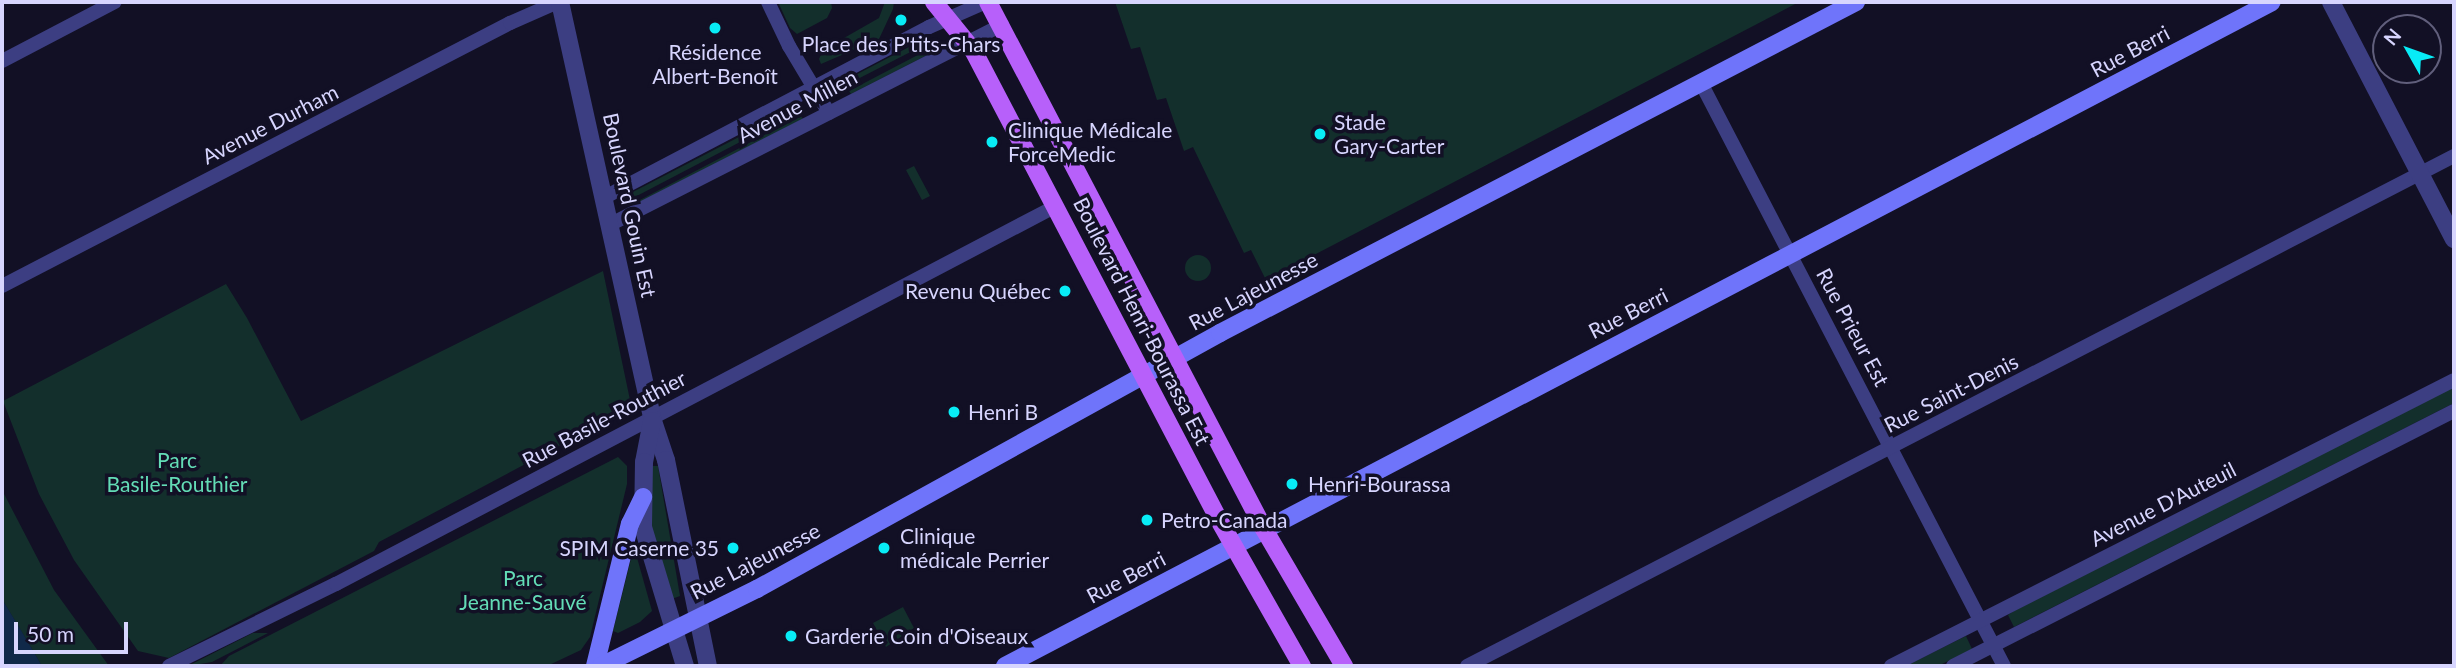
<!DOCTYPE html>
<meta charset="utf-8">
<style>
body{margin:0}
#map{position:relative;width:2456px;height:668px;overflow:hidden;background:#121025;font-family:Lato,sans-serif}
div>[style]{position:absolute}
.green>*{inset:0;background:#132f2c}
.round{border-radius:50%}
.water>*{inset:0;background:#102949}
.minor>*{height:14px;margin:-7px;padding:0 7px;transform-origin:7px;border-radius:7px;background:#3c3e82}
.tertiary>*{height:18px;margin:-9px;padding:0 9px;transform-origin:9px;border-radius:9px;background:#3c3e82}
.secondary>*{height:18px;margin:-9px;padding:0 9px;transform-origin:9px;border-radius:9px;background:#6f74fa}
.primary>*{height:18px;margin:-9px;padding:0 9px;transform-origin:9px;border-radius:9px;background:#b760fa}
.dots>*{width:19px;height:19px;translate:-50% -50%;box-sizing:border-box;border:4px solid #121025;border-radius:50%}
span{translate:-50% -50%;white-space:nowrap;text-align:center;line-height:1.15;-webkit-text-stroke:7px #121025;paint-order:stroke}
.poi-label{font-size:21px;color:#d7d5fe}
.left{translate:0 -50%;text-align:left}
.right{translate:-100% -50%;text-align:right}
.street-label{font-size:21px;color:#d7d5fe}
.park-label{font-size:21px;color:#63dcb6}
.frame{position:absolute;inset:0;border:4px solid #d7d5fe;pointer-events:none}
.north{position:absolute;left:2372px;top:14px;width:70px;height:70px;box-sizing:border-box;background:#121025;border:2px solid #615f7c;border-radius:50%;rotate:310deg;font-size:19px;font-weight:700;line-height:28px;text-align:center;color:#d7d5fe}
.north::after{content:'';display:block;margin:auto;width:24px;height:32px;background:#08ecf6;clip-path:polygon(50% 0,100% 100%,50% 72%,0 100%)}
.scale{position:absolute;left:14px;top:622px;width:114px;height:32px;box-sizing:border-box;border:4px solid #d7d5fe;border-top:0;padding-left:9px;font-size:21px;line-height:24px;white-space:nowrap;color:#d7d5fe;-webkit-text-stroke:5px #121025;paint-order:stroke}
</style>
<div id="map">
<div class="green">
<i style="clip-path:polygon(778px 2px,831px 2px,832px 8px,827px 18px,797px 34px,790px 28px)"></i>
<i style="clip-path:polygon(885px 2px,894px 2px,893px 9px,879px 39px,821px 64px,819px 59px,823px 50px,879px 18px)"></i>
<i style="clip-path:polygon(1115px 2px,1799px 2px,1266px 280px,1251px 250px,1244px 253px,1193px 147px,1184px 151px,1166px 98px,1157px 100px,1140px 47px,1131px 49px)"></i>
<i style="clip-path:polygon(930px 36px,928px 43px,846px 85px,844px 81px)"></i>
<i style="clip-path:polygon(935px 46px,937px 50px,851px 94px,849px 91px)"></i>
<i style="clip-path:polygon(797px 107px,798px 110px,784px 119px,631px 199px,629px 194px)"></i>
<i style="clip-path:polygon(801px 116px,803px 119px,638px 203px,638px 201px)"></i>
<i style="clip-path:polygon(914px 166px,930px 196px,922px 200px,906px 170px)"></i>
<i class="round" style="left:1185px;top:255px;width:26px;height:26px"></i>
<i style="clip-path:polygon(603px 271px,630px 400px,627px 410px,379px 542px,374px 551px,169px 658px,138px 651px,74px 560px,39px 494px,3px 401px,226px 284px,247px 318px,301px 421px)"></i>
<i style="clip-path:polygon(2454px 387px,2454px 403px,2014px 627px,2008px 615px,2014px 611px)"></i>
<i style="clip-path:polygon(618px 457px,627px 466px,627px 484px,590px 637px,581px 650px,547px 666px,220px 666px,229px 656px)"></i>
<i style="clip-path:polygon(651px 466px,658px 466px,680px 596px,669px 600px,651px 532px)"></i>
<i style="clip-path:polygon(2px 490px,54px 590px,109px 666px,42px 666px,2px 599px)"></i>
<i style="clip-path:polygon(636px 554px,652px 611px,640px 622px,618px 633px,613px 631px,632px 555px)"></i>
<i style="clip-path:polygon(903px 607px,914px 628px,886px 647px,873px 623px)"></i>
<i style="clip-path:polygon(253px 633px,268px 633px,212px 662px,188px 666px)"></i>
<i style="clip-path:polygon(1966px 636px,1972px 649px,1938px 666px,1906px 666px)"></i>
</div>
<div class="water">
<i style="clip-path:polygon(2px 599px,22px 632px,42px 666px,2px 666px)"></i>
</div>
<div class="minor">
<i style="left:768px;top:2px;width:49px;rotate:64.5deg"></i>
<i style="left:789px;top:46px;width:78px;rotate:59.2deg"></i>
<i style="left:2px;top:61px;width:127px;rotate:-27.6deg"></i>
<i style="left:1701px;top:83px;width:657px;rotate:62.54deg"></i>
<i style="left:605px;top:197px;width:366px;rotate:-27.7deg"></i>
<i style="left:929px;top:27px;width:62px;rotate:-23.7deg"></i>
<i style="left:611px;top:224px;width:439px;rotate:-27deg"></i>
<i style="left:2px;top:286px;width:572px;rotate:-27.37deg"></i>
<i style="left:510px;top:23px;width:52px;rotate:-23.6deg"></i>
<i style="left:169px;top:666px;width:186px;rotate:-26.2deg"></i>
<i style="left:336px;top:584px;width:813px;rotate:-27.7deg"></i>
<i style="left:1467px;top:666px;width:1111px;rotate:-27.33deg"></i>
<i style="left:1891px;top:666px;width:631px;rotate:-26.93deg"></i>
<i style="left:1953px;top:666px;width:562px;rotate:-26.98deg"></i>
</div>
<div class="tertiary">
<i style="left:560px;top:2px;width:426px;rotate:77.5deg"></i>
<i style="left:652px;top:418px;width:44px;rotate:71.6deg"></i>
<i style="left:666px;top:460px;width:210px;rotate:78.5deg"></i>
<i style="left:2331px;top:2px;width:267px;rotate:62.6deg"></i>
<i style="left:652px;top:421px;width:42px;rotate:101deg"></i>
<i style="left:644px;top:462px;width:65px;rotate:90.9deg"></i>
<i style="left:643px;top:527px;width:145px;rotate:73.2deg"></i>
</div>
<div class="secondary">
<i style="left:595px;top:666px;width:146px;rotate:-76.2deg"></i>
<i style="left:630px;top:524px;width:30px;rotate:-64deg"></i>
<i style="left:601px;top:666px;width:174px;rotate:-26.3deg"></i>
<i style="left:757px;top:589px;width:529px;rotate:-28.94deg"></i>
<i style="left:1220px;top:333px;width:717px;rotate:-27.49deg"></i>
<i style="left:1005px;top:666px;width:1430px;rotate:-27.66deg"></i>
</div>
<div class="primary">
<i style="left:934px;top:2px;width:62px;rotate:50.9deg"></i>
<i style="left:973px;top:50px;width:530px;rotate:62.37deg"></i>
<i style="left:1219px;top:520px;width:168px;rotate:60.4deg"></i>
<i style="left:988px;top:2px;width:595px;rotate:62.36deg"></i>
<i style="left:1264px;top:529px;width:159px;rotate:59.7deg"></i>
</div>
<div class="dots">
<i style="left:901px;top:20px;background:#08ecf6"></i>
<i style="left:715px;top:28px;background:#08ecf6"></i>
<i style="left:1320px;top:134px;background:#08ecf6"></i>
<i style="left:992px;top:142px;background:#08ecf6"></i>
<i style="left:1065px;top:291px;background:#08ecf6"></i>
<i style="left:954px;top:412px;background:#08ecf6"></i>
<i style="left:1292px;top:484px;background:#08ecf6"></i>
<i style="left:1147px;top:520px;background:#08ecf6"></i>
<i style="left:733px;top:548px;background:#08ecf6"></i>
<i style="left:884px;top:548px;background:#08ecf6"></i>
<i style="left:791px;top:636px;background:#08ecf6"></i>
</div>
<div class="poi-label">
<span style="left:901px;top:44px">Place des P'tits-Chars</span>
<span style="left:715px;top:64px">Résidence<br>Albert-Benoît</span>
<span class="left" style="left:1334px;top:134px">Stade<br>Gary-Carter</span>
<span class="left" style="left:1008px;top:142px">Clinique Médicale<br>ForceMedic</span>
<span class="right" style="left:1051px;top:291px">Revenu Québec</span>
<span class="left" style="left:968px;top:412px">Henri B</span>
<span class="left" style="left:1308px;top:484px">Henri-Bourassa</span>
<span class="left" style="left:1161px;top:520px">Petro-Canada</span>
<span class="left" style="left:900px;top:548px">Clinique<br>médicale Perrier</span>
<span class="right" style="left:719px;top:548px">SPIM Caserne 35</span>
<span class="left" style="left:805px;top:636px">Garderie Coin d'Oiseaux</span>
</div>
<div class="street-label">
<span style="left:2130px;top:51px;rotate:-28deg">Rue Berri</span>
<span style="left:797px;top:106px;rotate:-28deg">Avenue Millen</span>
<span style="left:270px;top:124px;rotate:-27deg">Avenue Durham</span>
<span style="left:630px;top:205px;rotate:78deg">Boulevard Gouin Est</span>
<span style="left:1253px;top:291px;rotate:-28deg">Rue Lajeunesse</span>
<span style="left:1628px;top:313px;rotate:-27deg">Rue Berri</span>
<span style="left:1142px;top:321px;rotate:63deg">Boulevard Henri-Bourassa Est</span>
<span style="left:1853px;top:327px;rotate:62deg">Rue Prieur Est</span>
<span style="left:1951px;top:393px;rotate:-27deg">Rue Saint-Denis</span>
<span style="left:604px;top:419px;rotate:-28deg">Rue Basile-Routhier</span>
<span style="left:2163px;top:504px;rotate:-27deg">Avenue D'Auteuil</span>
<span style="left:755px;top:561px;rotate:-27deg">Rue Lajeunesse</span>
<span style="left:1126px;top:577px;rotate:-28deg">Rue Berri</span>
</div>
<div class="park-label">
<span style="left:177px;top:472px">Parc<br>Basile-Routhier</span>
<span style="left:523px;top:590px">Parc<br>Jeanne-Sauvé</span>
</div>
<div class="frame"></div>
<div class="north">N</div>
<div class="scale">50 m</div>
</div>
